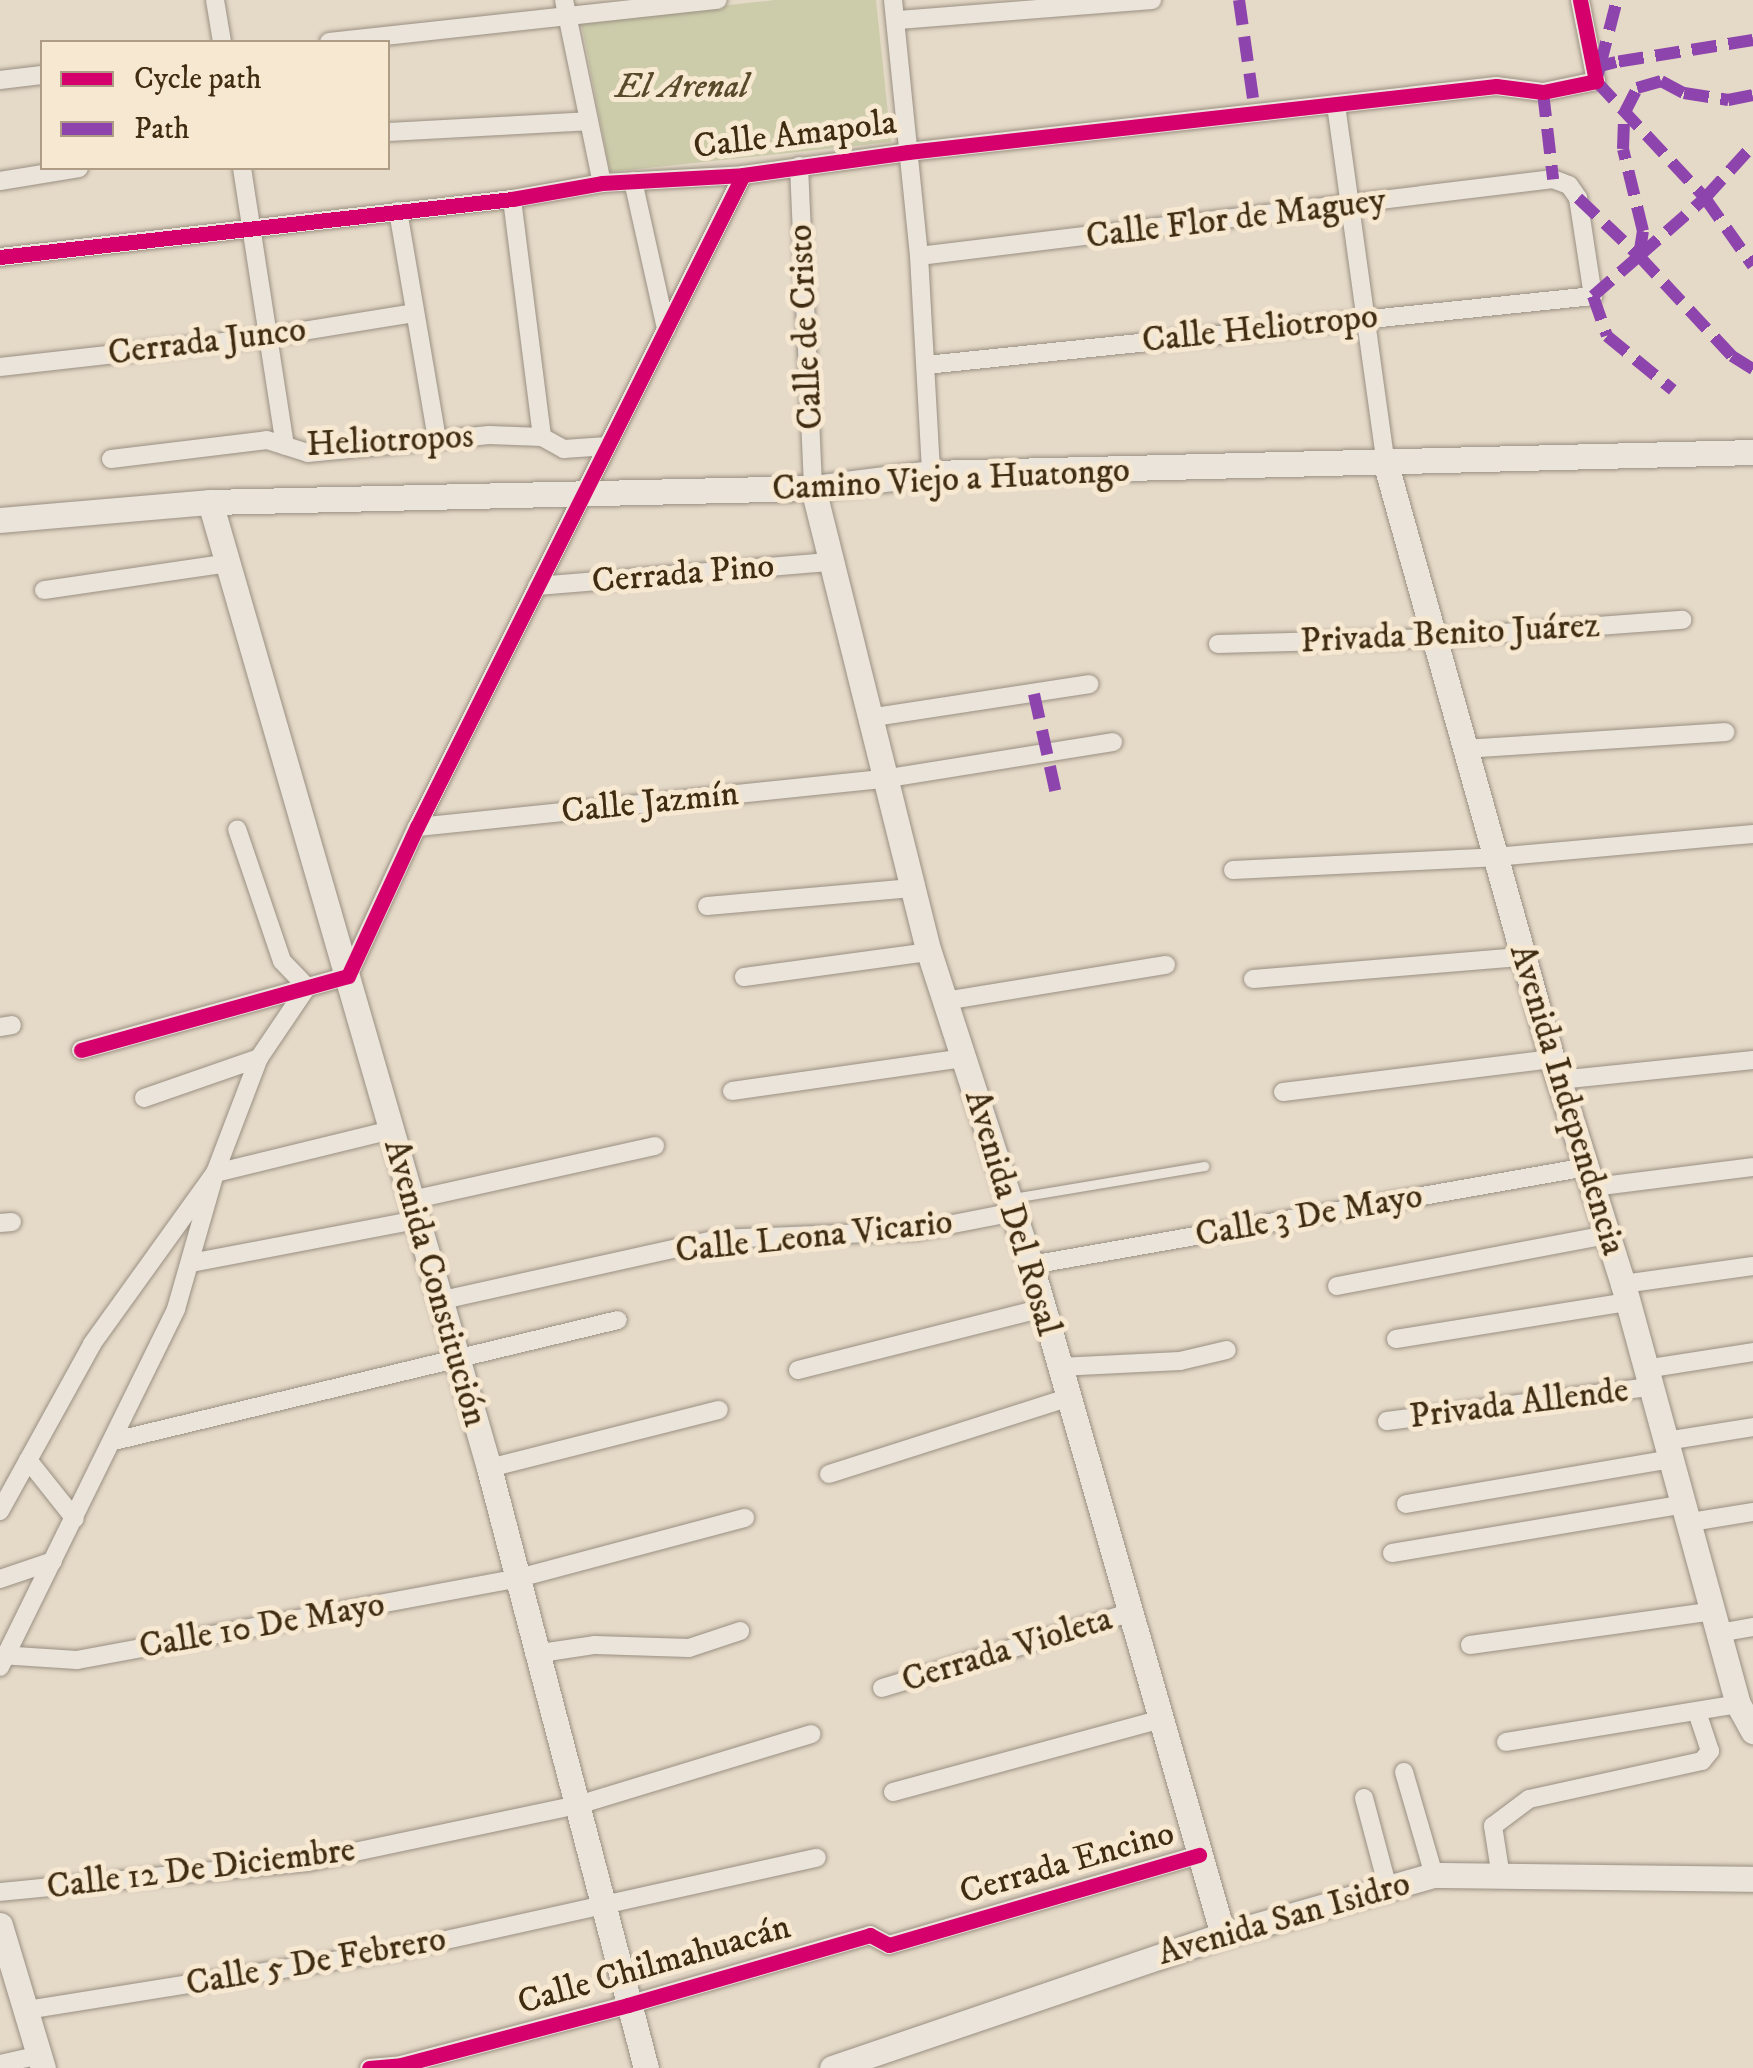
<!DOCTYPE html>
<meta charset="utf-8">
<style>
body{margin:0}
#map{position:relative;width:1753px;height:2068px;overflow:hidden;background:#e5d9c7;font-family:"IM FELL DW Pica",serif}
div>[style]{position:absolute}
.green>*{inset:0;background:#cca}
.roads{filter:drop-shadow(0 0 2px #9a9082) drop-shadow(0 0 2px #9a9082)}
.service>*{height:9px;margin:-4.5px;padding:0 4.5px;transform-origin:4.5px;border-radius:4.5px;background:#eae4db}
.minor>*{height:18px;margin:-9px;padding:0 9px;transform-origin:9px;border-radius:9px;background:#eae4db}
.secondary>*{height:25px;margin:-12.5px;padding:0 12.5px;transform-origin:12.5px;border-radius:12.5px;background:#eae4db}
.quiet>*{height:12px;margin-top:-6px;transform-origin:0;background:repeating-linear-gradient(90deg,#8e44ad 0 25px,transparent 0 37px)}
.cycleway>*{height:15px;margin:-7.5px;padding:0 7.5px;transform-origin:7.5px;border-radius:7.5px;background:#d6006c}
span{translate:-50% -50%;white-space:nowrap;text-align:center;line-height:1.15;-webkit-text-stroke:10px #f7e8d2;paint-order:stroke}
.park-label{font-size:35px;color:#584a2a;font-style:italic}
.street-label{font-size:35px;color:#402c10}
.legend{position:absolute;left:40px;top:40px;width:350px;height:130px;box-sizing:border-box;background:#f7e8d2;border:2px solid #ae9d84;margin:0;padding:12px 18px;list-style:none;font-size:30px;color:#402c10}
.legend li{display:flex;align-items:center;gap:20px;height:50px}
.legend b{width:50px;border:2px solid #ae9d84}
</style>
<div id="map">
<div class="green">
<i style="clip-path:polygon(775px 0,876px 0,891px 142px,610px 172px,581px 21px)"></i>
</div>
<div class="roads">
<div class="service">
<i style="left:1013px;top:1198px;width:194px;rotate:-9.5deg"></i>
</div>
<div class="minor">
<i style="left:215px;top:0;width:43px;rotate:80.5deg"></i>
<i style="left:564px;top:0;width:187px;rotate:78.3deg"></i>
<i style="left:893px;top:0;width:257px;rotate:84.2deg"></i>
<i style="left:919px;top:256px;width:217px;rotate:86.8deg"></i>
<i style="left:898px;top:20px;width:255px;rotate:-4.5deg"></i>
<i style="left:329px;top:42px;width:391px;rotate:-6.2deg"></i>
<i style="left:0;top:80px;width:42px;rotate:-6.8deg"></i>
<i style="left:1336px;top:105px;width:363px;rotate:82.1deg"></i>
<i style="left:388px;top:132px;width:200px;rotate:-3.1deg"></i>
<i style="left:799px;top:166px;width:322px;rotate:87.5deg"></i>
<i style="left:242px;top:168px;width:281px;rotate:81.2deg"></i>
<i style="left:0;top:181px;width:80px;rotate:-9.3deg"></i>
<i style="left:633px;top:181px;width:152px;rotate:77.4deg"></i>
<i style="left:512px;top:199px;width:240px;rotate:82.8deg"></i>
<i style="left:398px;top:211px;width:231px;rotate:80.3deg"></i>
<i style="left:919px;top:256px;width:639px;rotate:-6.92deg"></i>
<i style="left:1553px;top:179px;width:17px;rotate:21deg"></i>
<i style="left:1569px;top:185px;width:16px;rotate:55deg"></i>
<i style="left:1578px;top:198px;width:99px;rotate:81.3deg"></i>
<i style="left:1593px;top:296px;width:671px;rotate:174.09deg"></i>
<i style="left:0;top:257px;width:515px;rotate:-6.46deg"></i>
<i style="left:512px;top:199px;width:91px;rotate:-10.1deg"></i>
<i style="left:602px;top:183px;width:141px;rotate:-3.2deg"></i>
<i style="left:743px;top:175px;width:167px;rotate:-7.9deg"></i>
<i style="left:908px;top:152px;width:592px;rotate:-6.4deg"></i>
<i style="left:1496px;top:86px;width:47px;rotate:7.3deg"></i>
<i style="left:1543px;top:92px;width:54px;rotate:-11.7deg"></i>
<i style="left:1596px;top:81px;width:83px;rotate:-101.2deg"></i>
<i style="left:0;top:367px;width:268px;rotate:-6.4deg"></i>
<i style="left:266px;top:337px;width:150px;rotate:-9.2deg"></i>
<i style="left:111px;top:459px;width:157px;rotate:-6.9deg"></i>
<i style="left:267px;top:440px;width:43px;rotate:17.6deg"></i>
<i style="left:308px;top:453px;width:182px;rotate:-5.7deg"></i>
<i style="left:489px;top:435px;width:53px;rotate:2.2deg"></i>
<i style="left:542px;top:437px;width:25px;rotate:29deg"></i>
<i style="left:564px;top:449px;width:43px;rotate:-4deg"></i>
<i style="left:537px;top:586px;width:293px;rotate:-4.7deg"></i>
<i style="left:44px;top:590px;width:186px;rotate:-8.3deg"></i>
<i style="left:1218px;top:644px;width:217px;rotate:-1.6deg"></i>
<i style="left:1435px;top:638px;width:248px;rotate:-4.2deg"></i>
<i style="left:868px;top:718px;width:224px;rotate:-8.7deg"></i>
<i style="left:1465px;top:749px;width:261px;rotate:-3.7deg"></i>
<i style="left:417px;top:827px;width:468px;rotate:-5.9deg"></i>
<i style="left:883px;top:779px;width:233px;rotate:-9.1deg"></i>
<i style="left:1233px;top:870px;width:262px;rotate:-2.8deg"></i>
<i style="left:1495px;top:857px;width:259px;rotate:-5.1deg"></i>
<i style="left:707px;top:906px;width:206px;rotate:-5deg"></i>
<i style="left:744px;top:977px;width:187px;rotate:-7.7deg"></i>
<i style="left:1253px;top:979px;width:271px;rotate:-4.7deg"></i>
<i style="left:945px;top:1001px;width:224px;rotate:-9.3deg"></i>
<i style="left:0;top:1027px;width:12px;rotate:-9deg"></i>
<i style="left:81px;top:1050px;width:277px;rotate:-15.5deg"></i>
<i style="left:348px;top:976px;width:164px;rotate:-65.2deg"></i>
<i style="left:417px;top:827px;width:729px;rotate:-63.43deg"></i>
<i style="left:1559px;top:1080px;width:195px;rotate:-5.9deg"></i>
<i style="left:732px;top:1091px;width:235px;rotate:-8.1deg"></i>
<i style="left:1283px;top:1092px;width:271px;rotate:-7deg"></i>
<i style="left:144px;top:1098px;width:122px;rotate:-19.2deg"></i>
<i style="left:259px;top:1058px;width:86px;rotate:-55.9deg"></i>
<i style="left:307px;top:987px;width:36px;rotate:-134deg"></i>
<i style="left:282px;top:961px;width:139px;rotate:-108.8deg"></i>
<i style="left:1594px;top:1187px;width:160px;rotate:-7.2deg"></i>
<i style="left:411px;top:1200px;width:250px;rotate:-12.5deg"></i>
<i style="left:0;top:1223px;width:12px;rotate:-5deg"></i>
<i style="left:191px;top:1263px;width:230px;rotate:-10.8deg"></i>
<i style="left:1031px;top:1265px;width:565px;rotate:-10deg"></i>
<i style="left:1623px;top:1284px;width:131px;rotate:-7.9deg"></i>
<i style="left:1337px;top:1286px;width:275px;rotate:-10.7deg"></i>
<i style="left:438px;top:1301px;width:287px;rotate:-12.5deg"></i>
<i style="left:718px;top:1239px;width:199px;rotate:-2.3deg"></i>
<i style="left:917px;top:1231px;width:100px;rotate:-11deg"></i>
<i style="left:1396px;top:1339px;width:235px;rotate:-9.1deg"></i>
<i style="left:1059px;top:1367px;width:121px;rotate:-2.8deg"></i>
<i style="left:1180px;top:1361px;width:48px;rotate:-13.2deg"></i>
<i style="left:1645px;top:1369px;width:109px;rotate:-8.9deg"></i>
<i style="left:798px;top:1370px;width:253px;rotate:-14.2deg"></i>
<i style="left:1387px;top:1421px;width:265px;rotate:-7.4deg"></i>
<i style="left:114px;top:1441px;width:518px;rotate:-13.5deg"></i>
<i style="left:1666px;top:1441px;width:88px;rotate:-9.1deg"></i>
<i style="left:28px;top:1460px;width:75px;rotate:51.5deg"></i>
<i style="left:489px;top:1468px;width:237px;rotate:-14.2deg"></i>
<i style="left:829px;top:1474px;width:250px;rotate:-17.7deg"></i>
<i style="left:1406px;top:1504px;width:270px;rotate:-9.6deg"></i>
<i style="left:0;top:1511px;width:191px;rotate:-61.1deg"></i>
<i style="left:92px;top:1344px;width:211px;rotate:-54.3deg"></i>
<i style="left:215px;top:1173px;width:181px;rotate:-13.7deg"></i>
<i style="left:1691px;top:1522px;width:63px;rotate:-9.2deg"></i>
<i style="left:1392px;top:1553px;width:298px;rotate:-9.5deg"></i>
<i style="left:0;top:1579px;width:56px;rotate:-18.8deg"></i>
<i style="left:1719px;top:1633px;width:35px;rotate:-10deg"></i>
<i style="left:1470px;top:1645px;width:246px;rotate:-7.9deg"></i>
<i style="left:534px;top:1654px;width:62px;rotate:-8.4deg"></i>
<i style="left:595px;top:1645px;width:94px;rotate:1.8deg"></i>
<i style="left:689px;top:1648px;width:54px;rotate:-18.4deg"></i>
<i style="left:0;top:1655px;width:77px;rotate:3.7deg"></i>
<i style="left:77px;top:1660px;width:450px;rotate:-10.5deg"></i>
<i style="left:519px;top:1578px;width:234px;rotate:-14.9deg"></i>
<i style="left:0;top:1667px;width:399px;rotate:-63.8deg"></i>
<i style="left:176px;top:1309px;width:141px;rotate:-74deg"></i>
<i style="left:215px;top:1173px;width:123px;rotate:-69.1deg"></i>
<i style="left:882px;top:1688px;width:261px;rotate:-16.9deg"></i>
<i style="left:1506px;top:1742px;width:235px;rotate:-9.3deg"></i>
<i style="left:1404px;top:1772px;width:107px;rotate:73.8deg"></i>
<i style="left:893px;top:1792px;width:278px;rotate:-15.2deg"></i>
<i style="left:1364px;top:1798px;width:93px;rotate:75.1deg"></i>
<i style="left:1501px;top:1877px;width:52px;rotate:-98.9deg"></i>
<i style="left:1493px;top:1826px;width:45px;rotate:-36.9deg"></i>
<i style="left:1529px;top:1799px;width:177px;rotate:-12.4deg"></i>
<i style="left:1702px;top:1761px;width:13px;rotate:-51deg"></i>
<i style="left:1710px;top:1751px;width:41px;rotate:-108.4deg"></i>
<i style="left:0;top:1892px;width:308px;rotate:-5.6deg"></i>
<i style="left:307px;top:1862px;width:277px;rotate:-11.9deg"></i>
<i style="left:578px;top:1805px;width:244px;rotate:-16.9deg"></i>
<i style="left:27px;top:2010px;width:374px;rotate:-9.1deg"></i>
<i style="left:396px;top:1951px;width:431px;rotate:-12.5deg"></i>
<i style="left:0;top:2064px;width:41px;rotate:-12.7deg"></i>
<i style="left:369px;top:2068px;width:32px;rotate:-5deg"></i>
<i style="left:401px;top:2065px;width:235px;rotate:-14.8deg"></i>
<i style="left:628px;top:2005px;width:252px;rotate:-16.1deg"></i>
<i style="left:870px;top:1935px;width:21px;rotate:28deg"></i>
<i style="left:889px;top:1945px;width:323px;rotate:-16.2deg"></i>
</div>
<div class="secondary">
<i style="left:1386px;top:465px;width:617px;rotate:74.39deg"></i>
<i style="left:1552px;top:1059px;width:236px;rotate:72.5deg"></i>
<i style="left:1623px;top:1284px;width:435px;rotate:74.7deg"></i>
<i style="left:1738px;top:1704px;width:31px;rotate:61deg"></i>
<i style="left:813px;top:488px;width:478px;rotate:76deg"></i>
<i style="left:929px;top:952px;width:329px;rotate:72deg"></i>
<i style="left:1031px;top:1265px;width:697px;rotate:74.01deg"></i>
<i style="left:210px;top:502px;width:1005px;rotate:73.89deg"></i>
<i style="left:489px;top:1468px;width:620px;rotate:75.34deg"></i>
<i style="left:0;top:520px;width:211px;rotate:-4.9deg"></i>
<i style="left:210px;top:502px;width:603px;rotate:-1.33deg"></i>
<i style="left:813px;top:488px;width:119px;rotate:-7.2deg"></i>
<i style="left:931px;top:473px;width:822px;rotate:-1.46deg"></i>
<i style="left:0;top:1925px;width:149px;rotate:73.3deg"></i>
<i style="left:832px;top:2068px;width:413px;rotate:-18.8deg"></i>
<i style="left:1223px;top:1935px;width:219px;rotate:-15.9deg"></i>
<i style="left:1434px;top:1875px;width:319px;rotate:0.7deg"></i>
</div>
</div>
<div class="quiet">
<i style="left:1239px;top:0;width:114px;rotate:81.9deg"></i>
<i style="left:1753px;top:40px;width:139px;rotate:170.9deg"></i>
<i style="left:1616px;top:62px;width:16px;rotate:166deg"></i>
<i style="left:1600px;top:66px;width:16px;rotate:105deg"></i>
<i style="left:1596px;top:81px;width:160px;rotate:47deg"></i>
<i style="left:1705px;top:198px;width:83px;rotate:54.8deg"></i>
<i style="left:1600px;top:66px;width:68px;rotate:-75.6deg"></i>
<i style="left:1543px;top:92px;width:88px;rotate:83.4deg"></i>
<i style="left:1578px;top:198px;width:84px;rotate:43.6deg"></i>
<i style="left:1639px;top:256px;width:61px;rotate:139deg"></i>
<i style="left:1593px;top:296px;width:42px;rotate:70.7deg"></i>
<i style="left:1607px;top:336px;width:85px;rotate:39.3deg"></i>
<i style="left:1639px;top:256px;width:25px;rotate:-81deg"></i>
<i style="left:1643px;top:231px;width:84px;rotate:-103.7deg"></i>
<i style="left:1623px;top:149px;width:35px;rotate:-88deg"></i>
<i style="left:1624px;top:114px;width:29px;rotate:-63deg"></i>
<i style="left:1637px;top:88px;width:25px;rotate:-16deg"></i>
<i style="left:1661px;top:81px;width:26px;rotate:28deg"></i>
<i style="left:1684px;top:93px;width:45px;rotate:9deg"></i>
<i style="left:1728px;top:100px;width:25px;rotate:-11deg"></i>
<i style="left:1639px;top:256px;width:137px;rotate:47.1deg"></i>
<i style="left:1732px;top:356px;width:25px;rotate:32deg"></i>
<i style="left:1639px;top:256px;width:88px;rotate:-41.3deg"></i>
<i style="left:1705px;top:198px;width:72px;rotate:-47.8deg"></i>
<i style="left:1034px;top:694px;width:107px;rotate:77.6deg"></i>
</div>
<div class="cycleway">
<i style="left:0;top:257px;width:515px;rotate:-6.46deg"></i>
<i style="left:512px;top:199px;width:91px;rotate:-10.1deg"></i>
<i style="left:602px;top:183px;width:141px;rotate:-3.2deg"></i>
<i style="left:743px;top:175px;width:167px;rotate:-7.9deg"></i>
<i style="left:908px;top:152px;width:592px;rotate:-6.4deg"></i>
<i style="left:1496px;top:86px;width:47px;rotate:7.3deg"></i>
<i style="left:1543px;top:92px;width:54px;rotate:-11.7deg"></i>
<i style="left:1596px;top:81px;width:83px;rotate:-101.2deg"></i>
<i style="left:81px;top:1050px;width:277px;rotate:-15.5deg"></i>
<i style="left:348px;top:976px;width:164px;rotate:-65.2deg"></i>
<i style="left:417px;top:827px;width:729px;rotate:-63.43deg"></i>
<i style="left:369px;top:2068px;width:32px;rotate:-5deg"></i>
<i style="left:401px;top:2065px;width:235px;rotate:-14.8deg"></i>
<i style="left:628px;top:2005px;width:252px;rotate:-16.1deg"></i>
<i style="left:870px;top:1935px;width:21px;rotate:28deg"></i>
<i style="left:889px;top:1945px;width:323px;rotate:-16.2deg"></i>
</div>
<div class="park-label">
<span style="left:682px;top:87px">El Arenal</span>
</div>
<div class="street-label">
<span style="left:795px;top:135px;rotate:-7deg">Calle Amapola</span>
<span style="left:1236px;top:219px;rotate:-7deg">Calle Flor de Maguey</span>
<span style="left:806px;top:327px;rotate:-93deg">Calle de Cristo</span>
<span style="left:1260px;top:329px;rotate:-6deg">Calle Heliotropo</span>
<span style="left:207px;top:342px;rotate:-7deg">Cerrada Junco</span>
<span style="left:390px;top:441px;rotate:-3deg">Heliotropos</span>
<span style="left:951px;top:480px;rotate:-3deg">Camino Viejo a Huatongo</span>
<span style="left:683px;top:574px;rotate:-5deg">Cerrada Pino</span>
<span style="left:1450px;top:634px;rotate:-3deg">Privada Benito Juárez</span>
<span style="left:650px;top:803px;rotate:-6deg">Calle Jazmín</span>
<span style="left:1567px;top:1100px;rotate:73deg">Avenida Independencia</span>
<span style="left:1012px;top:1213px;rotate:73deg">Avenida Del Rosal</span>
<span style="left:1309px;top:1216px;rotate:-10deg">Calle 3 De Mayo</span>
<span style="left:814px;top:1237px;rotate:-6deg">Calle Leona Vicario</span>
<span style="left:435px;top:1283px;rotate:74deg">Avenida Constitución</span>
<span style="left:1519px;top:1404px;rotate:-7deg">Privada Allende</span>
<span style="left:262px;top:1626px;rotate:-10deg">Calle 10 De Mayo</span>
<span style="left:1007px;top:1650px;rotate:-17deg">Cerrada Violeta</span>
<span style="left:1067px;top:1863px;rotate:-16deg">Cerrada Encino</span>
<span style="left:201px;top:1869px;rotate:-7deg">Calle 12 De Diciembre</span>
<span style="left:1284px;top:1919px;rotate:-16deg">Avenida San Isidro</span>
<span style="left:316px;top:1962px;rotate:-10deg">Calle 5 De Febrero</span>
<span style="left:654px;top:1965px;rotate:-16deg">Calle Chilmahuacán</span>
</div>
<ul class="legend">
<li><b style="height:12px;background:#d6006c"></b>Cycle path</li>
<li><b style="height:12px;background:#8e44ad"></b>Path</li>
</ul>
</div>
